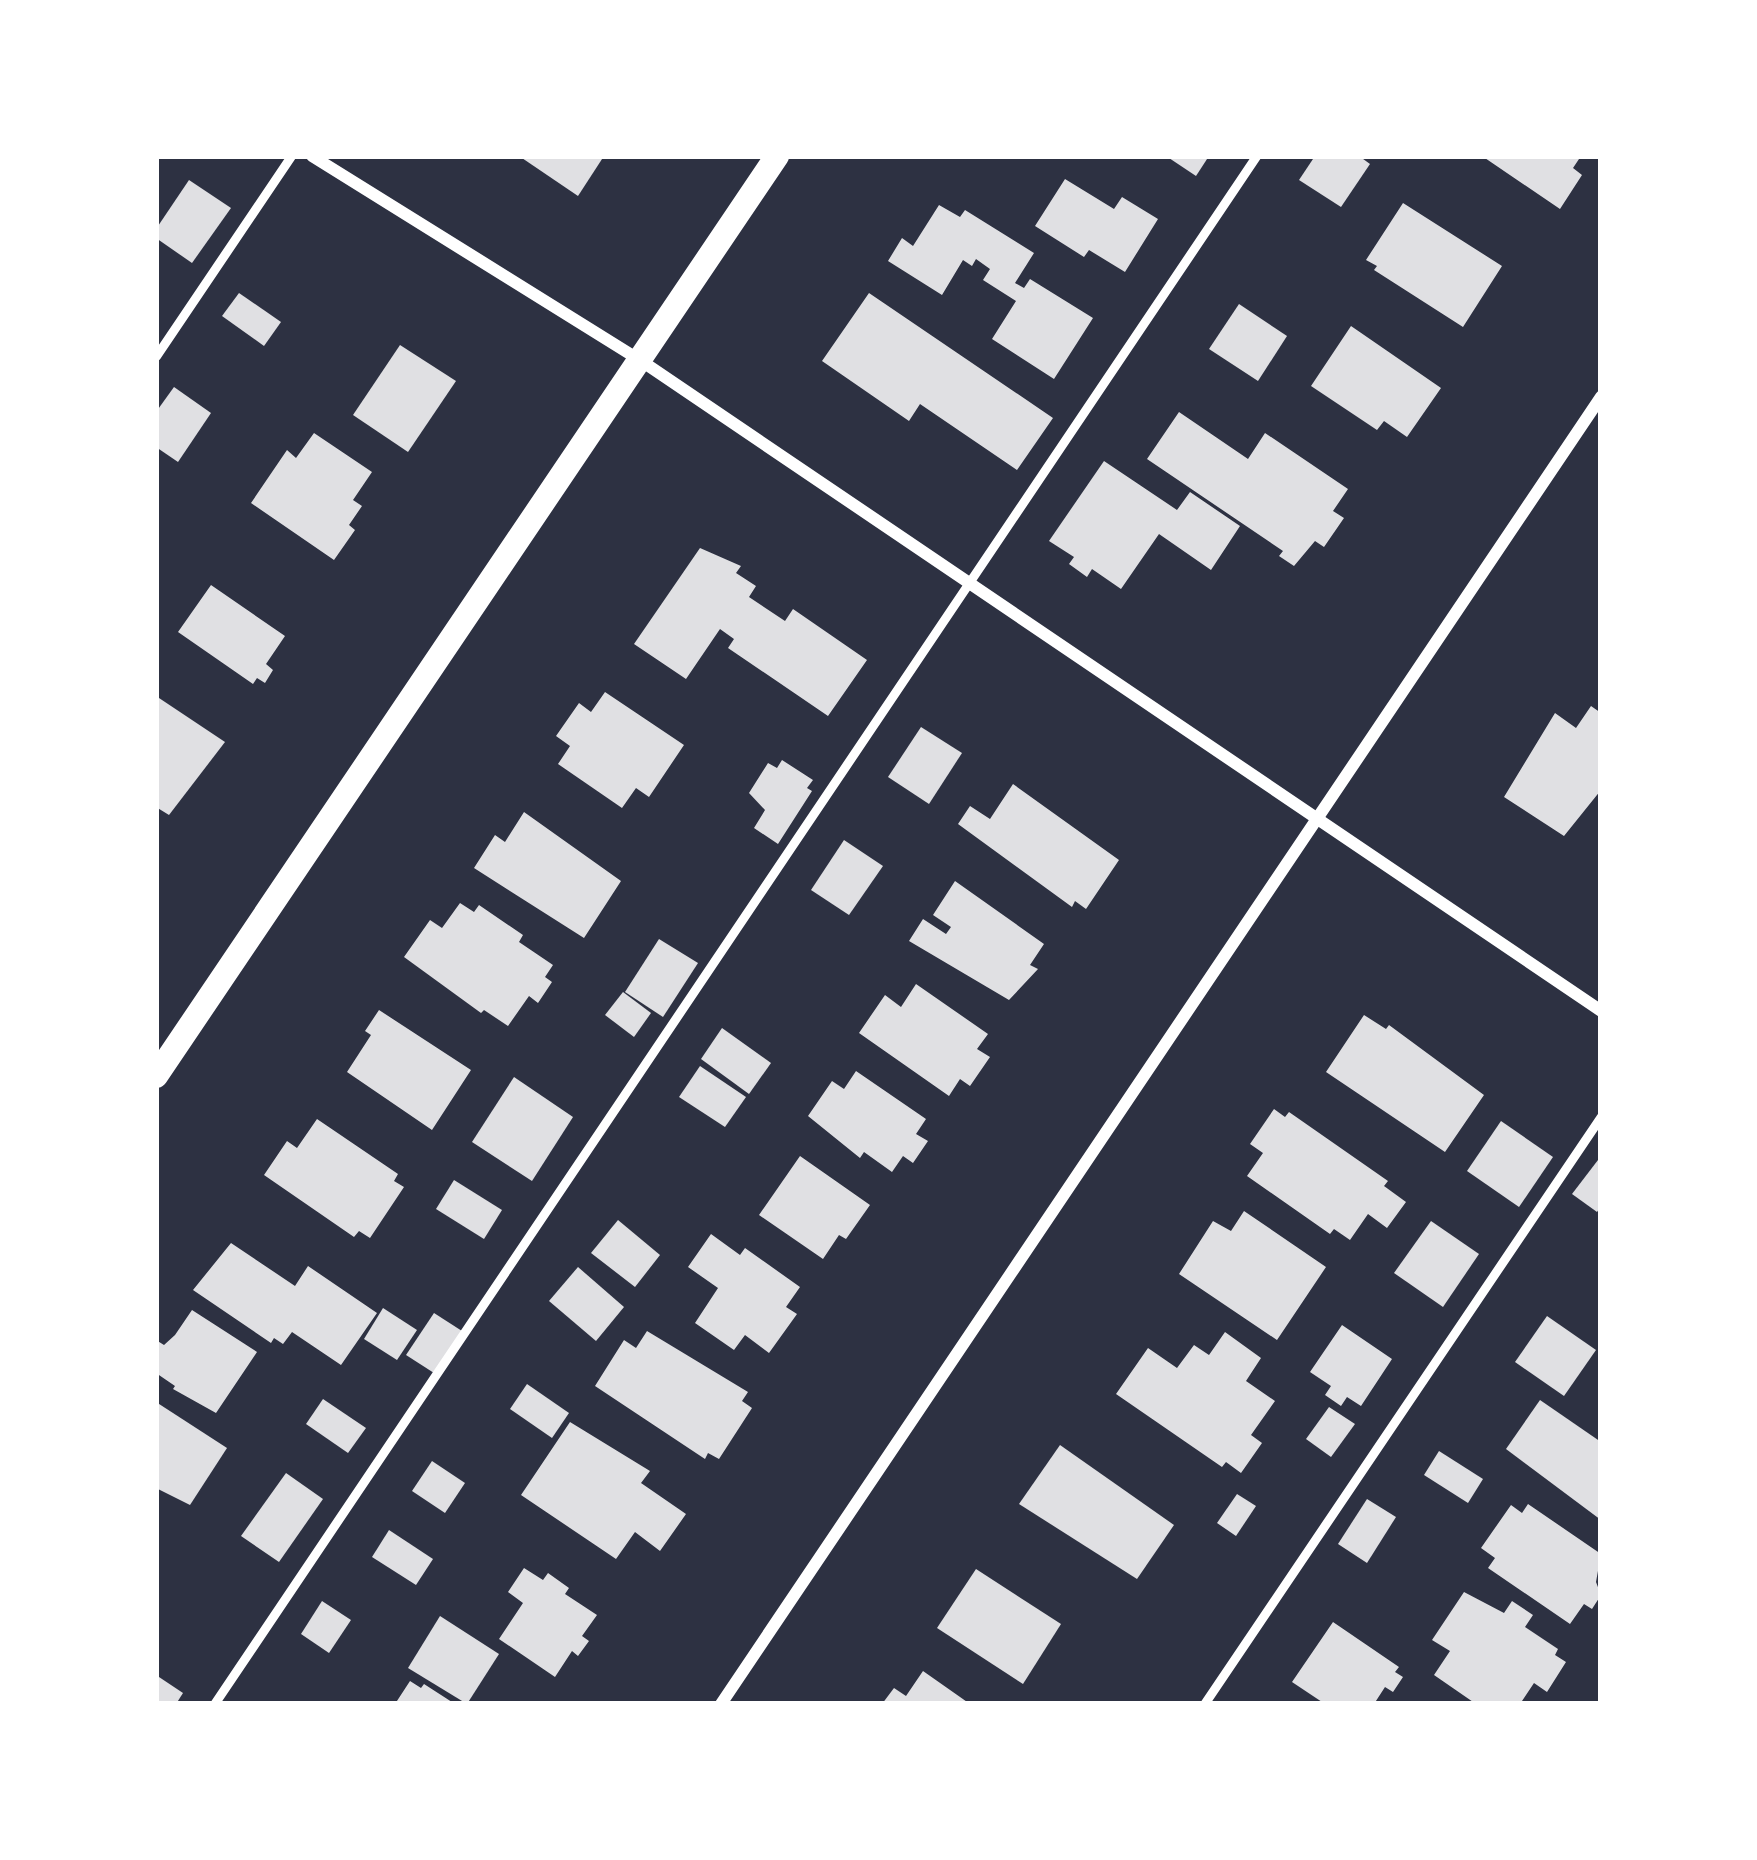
<!DOCTYPE html>
<style>
body{margin:0}
#map{position:relative;width:1757px;height:1860px;overflow:hidden;background:#2d3142;font-family:"DM Sans",sans-serif}
div>[style]{position:absolute}
.building>*{inset:0;background:#e0e0e3}
.service>*{height:9px;margin:-4.5px;padding:0 4.5px;transform-origin:4.5px;border-radius:4.5px;background:#fff}
.minor>*{height:12px;margin:-6px;padding:0 6px;transform-origin:6px;border-radius:6px;background:#fff}
.secondary>*{height:24px;margin:-12px;padding:0 12px;transform-origin:12px;border-radius:12px;background:#fff}
span{translate:-50% -50%;white-space:nowrap;text-align:center;line-height:1.15;-webkit-text-stroke:12px #fff;paint-order:stroke}
.frame{position:absolute;inset:0;border:159px solid #fff;pointer-events:none}
</style>
<div id="map">
<div class="building">
<i style="clip-path:polygon(519px 156px,604px 156px,578px 196px)"></i>
<i style="clip-path:polygon(1166px 156px,1209px 156px,1196px 176px)"></i>
<i style="clip-path:polygon(1315px 156px,1359px 156px,1370px 164px,1341px 207px,1299px 180px)"></i>
<i style="clip-path:polygon(1482px 156px,1581px 156px,1573px 168px,1582px 175px,1560px 209px)"></i>
<i style="clip-path:polygon(1065px 179px,1114px 209px,1122px 197px,1158px 219px,1125px 272px,1089px 250px,1084px 257px,1035px 226px)"></i>
<i style="clip-path:polygon(189px 180px,231px 208px,192px 263px,156px 238px,156px 229px)"></i>
<i style="clip-path:polygon(1403px 203px,1502px 266px,1463px 327px,1374px 270px,1377px 266px,1366px 260px)"></i>
<i style="clip-path:polygon(939px 205px,960px 217px,965px 210px,1034px 253px,1015px 283px,1024px 288px,1030px 279px,1093px 318px,1054px 379px,992px 339px,1016px 301px,983px 280px,990px 269px,976px 259px,972px 266px,963px 260px,942px 295px,888px 261px,902px 238px,913px 246px)"></i>
<i style="clip-path:polygon(239px 293px,281px 322px,264px 346px,222px 316px)"></i>
<i style="clip-path:polygon(869px 293px,1053px 418px,1017px 470px,920px 404px,909px 421px,822px 361px)"></i>
<i style="clip-path:polygon(1239px 304px,1287px 336px,1258px 381px,1209px 349px)"></i>
<i style="clip-path:polygon(1351px 326px,1441px 388px,1407px 437px,1384px 421px,1377px 430px,1311px 386px)"></i>
<i style="clip-path:polygon(400px 345px,456px 381px,408px 452px,353px 415px)"></i>
<i style="clip-path:polygon(174px 387px,211px 413px,178px 462px,156px 447px,156px 412px)"></i>
<i style="clip-path:polygon(1179px 412px,1248px 459px,1265px 433px,1348px 489px,1333px 511px,1344px 518px,1324px 547px,1315px 541px,1294px 566px,1279px 556px,1283px 551px,1147px 459px)"></i>
<i style="clip-path:polygon(314px 433px,372px 472px,353px 500px,362px 506px,349px 525px,355px 530px,334px 560px,251px 503px,287px 450px,296px 458px)"></i>
<i style="clip-path:polygon(1104px 461px,1177px 510px,1190px 492px,1240px 526px,1211px 570px,1159px 534px,1121px 589px,1092px 569px,1087px 577px,1069px 564px,1074px 557px,1049px 541px)"></i>
<i style="clip-path:polygon(700px 548px,741px 566px,736px 573px,756px 586px,749px 597px,785px 621px,793px 609px,867px 660px,828px 716px,728px 648px,734px 639px,720px 629px,686px 679px,634px 644px)"></i>
<i style="clip-path:polygon(211px 585px,285px 636px,266px 664px,273px 670px,265px 683px,257px 678px,253px 684px,178px 632px)"></i>
<i style="clip-path:polygon(605px 692px,684px 745px,649px 797px,636px 788px,622px 808px,558px 764px,570px 746px,556px 736px,579px 703px,591px 712px)"></i>
<i style="clip-path:polygon(156px 696px,225px 742px,169px 815px,156px 807px)"></i>
<i style="clip-path:polygon(1591px 706px,1601px 713px,1601px 790px,1564px 836px,1504px 797px,1555px 713px,1576px 728px)"></i>
<i style="clip-path:polygon(921px 727px,962px 753px,929px 804px,888px 777px)"></i>
<i style="clip-path:polygon(782px 760px,813px 780px,807px 788px,812px 791px,778px 844px,754px 828px,765px 810px,749px 793px,768px 763px,777px 768px)"></i>
<i style="clip-path:polygon(1013px 784px,1119px 860px,1086px 909px,1075px 901px,1072px 907px,958px 824px,970px 806px,990px 819px)"></i>
<i style="clip-path:polygon(524px 812px,621px 881px,584px 938px,474px 868px,495px 835px,505px 842px)"></i>
<i style="clip-path:polygon(844px 840px,883px 866px,849px 915px,811px 890px)"></i>
<i style="clip-path:polygon(955px 881px,1044px 944px,1030px 965px,1038px 969px,1009px 1000px,909px 941px,923px 919px,946px 934px,951px 927px,933px 915px)"></i>
<i style="clip-path:polygon(460px 903px,474px 912px,479px 905px,523px 935px,519px 942px,553px 965px,545px 977px,552px 982px,538px 1003px,529px 996px,508px 1026px,484px 1010px,481px 1013px,404px 957px,430px 920px,442px 928px)"></i>
<i style="clip-path:polygon(659px 939px,698px 963px,663px 1017px,625px 992px)"></i>
<i style="clip-path:polygon(916px 984px,988px 1034px,977px 1049px,990px 1057px,970px 1086px,960px 1079px,949px 1096px,859px 1033px,885px 995px,901px 1007px)"></i>
<i style="clip-path:polygon(623px 992px,651px 1013px,634px 1037px,605px 1015px)"></i>
<i style="clip-path:polygon(379px 1010px,471px 1070px,432px 1130px,347px 1072px,371px 1035px,365px 1031px)"></i>
<i style="clip-path:polygon(1364px 1015px,1386px 1029px,1389px 1025px,1484px 1095px,1445px 1152px,1326px 1072px)"></i>
<i style="clip-path:polygon(722px 1028px,771px 1063px,749px 1094px,701px 1059px)"></i>
<i style="clip-path:polygon(700px 1066px,746px 1097px,725px 1127px,679px 1097px)"></i>
<i style="clip-path:polygon(856px 1071px,926px 1119px,916px 1134px,928px 1141px,913px 1163px,903px 1156px,892px 1172px,864px 1152px,860px 1158px,808px 1116px,832px 1081px,844px 1089px)"></i>
<i style="clip-path:polygon(514px 1077px,573px 1117px,532px 1181px,472px 1142px)"></i>
<i style="clip-path:polygon(1274px 1109px,1285px 1117px,1289px 1112px,1388px 1181px,1384px 1186px,1406px 1202px,1387px 1228px,1368px 1214px,1350px 1240px,1334px 1229px,1330px 1234px,1247px 1176px,1263px 1153px,1250px 1144px)"></i>
<i style="clip-path:polygon(317px 1119px,398px 1174px,394px 1181px,404px 1187px,370px 1238px,359px 1231px,354px 1237px,264px 1175px,287px 1141px,297px 1148px)"></i>
<i style="clip-path:polygon(1501px 1121px,1553px 1157px,1519px 1207px,1467px 1171px)"></i>
<i style="clip-path:polygon(800px 1156px,870px 1205px,846px 1239px,839px 1235px,823px 1259px,759px 1215px)"></i>
<i style="clip-path:polygon(1598px 1160px,1601px 1206px,1597px 1212px,1572px 1194px)"></i>
<i style="clip-path:polygon(454px 1180px,502px 1210px,484px 1239px,436px 1209px)"></i>
<i style="clip-path:polygon(1244px 1211px,1326px 1267px,1277px 1340px,1179px 1274px,1213px 1221px,1231px 1231px)"></i>
<i style="clip-path:polygon(618px 1220px,660px 1255px,635px 1287px,591px 1253px)"></i>
<i style="clip-path:polygon(1431px 1221px,1479px 1254px,1443px 1307px,1394px 1273px)"></i>
<i style="clip-path:polygon(711px 1234px,740px 1255px,745px 1248px,800px 1287px,786px 1307px,797px 1314px,769px 1353px,745px 1335px,734px 1350px,695px 1323px,718px 1288px,688px 1267px)"></i>
<i style="clip-path:polygon(231px 1243px,295px 1286px,308px 1266px,377px 1313px,341px 1365px,292px 1332px,283px 1344px,274px 1338px,271px 1343px,193px 1290px)"></i>
<i style="clip-path:polygon(578px 1267px,624px 1307px,596px 1341px,549px 1301px)"></i>
<i style="clip-path:polygon(383px 1308px,417px 1330px,397px 1360px,364px 1339px)"></i>
<i style="clip-path:polygon(192px 1310px,257px 1352px,216px 1413px,173px 1389px,175px 1386px,156px 1373px,156px 1340px,164px 1345px,175px 1335px)"></i>
<i style="clip-path:polygon(434px 1313px,462px 1331px,434px 1373px,406px 1355px)"></i>
<i style="clip-path:polygon(1547px 1316px,1596px 1350px,1564px 1396px,1515px 1362px)"></i>
<i style="clip-path:polygon(1342px 1325px,1392px 1359px,1361px 1406px,1347px 1397px,1341px 1406px,1325px 1395px,1331px 1386px,1310px 1372px)"></i>
<i style="clip-path:polygon(647px 1331px,748px 1392px,742px 1401px,752px 1408px,719px 1459px,708px 1453px,705px 1459px,595px 1386px,624px 1340px,636px 1348px)"></i>
<i style="clip-path:polygon(1225px 1332px,1261px 1358px,1246px 1381px,1275px 1401px,1251px 1435px,1262px 1443px,1241px 1473px,1226px 1462px,1222px 1467px,1116px 1394px,1148px 1348px,1177px 1368px,1194px 1345px,1209px 1355px)"></i>
<i style="clip-path:polygon(527px 1384px,569px 1413px,552px 1438px,510px 1409px)"></i>
<i style="clip-path:polygon(323px 1399px,366px 1428px,348px 1453px,306px 1424px)"></i>
<i style="clip-path:polygon(1540px 1400px,1601px 1442px,1601px 1520px,1506px 1449px)"></i>
<i style="clip-path:polygon(156px 1402px,227px 1448px,190px 1505px,156px 1488px)"></i>
<i style="clip-path:polygon(1329px 1407px,1355px 1424px,1331px 1457px,1306px 1439px)"></i>
<i style="clip-path:polygon(570px 1422px,650px 1471px,641px 1483px,686px 1514px,660px 1551px,635px 1532px,616px 1559px,521px 1495px)"></i>
<i style="clip-path:polygon(1060px 1445px,1174px 1525px,1137px 1579px,1019px 1504px)"></i>
<i style="clip-path:polygon(1439px 1451px,1483px 1479px,1468px 1503px,1424px 1475px)"></i>
<i style="clip-path:polygon(432px 1461px,465px 1483px,445px 1513px,412px 1491px)"></i>
<i style="clip-path:polygon(286px 1473px,323px 1499px,279px 1562px,241px 1536px)"></i>
<i style="clip-path:polygon(1237px 1494px,1256px 1506px,1236px 1536px,1217px 1523px)"></i>
<i style="clip-path:polygon(1367px 1499px,1396px 1517px,1367px 1563px,1338px 1544px)"></i>
<i style="clip-path:polygon(1528px 1504px,1601px 1554px,1596px 1582px,1601px 1595px,1592px 1609px,1584px 1604px,1570px 1624px,1488px 1568px,1495px 1558px,1481px 1548px,1511px 1505px,1522px 1513px)"></i>
<i style="clip-path:polygon(389px 1530px,433px 1559px,416px 1585px,372px 1557px)"></i>
<i style="clip-path:polygon(524px 1568px,543px 1580px,548px 1573px,569px 1588px,565px 1594px,597px 1615px,582px 1636px,589px 1641px,578px 1656px,572px 1651px,555px 1677px,499px 1639px,523px 1603px,508px 1592px)"></i>
<i style="clip-path:polygon(976px 1569px,1061px 1624px,1023px 1684px,937px 1628px)"></i>
<i style="clip-path:polygon(1464px 1592px,1504px 1613px,1512px 1601px,1533px 1615px,1525px 1627px,1558px 1649px,1555px 1655px,1566px 1662px,1547px 1692px,1534px 1683px,1520px 1704px,1476px 1704px,1434px 1675px,1450px 1651px,1432px 1640px)"></i>
<i style="clip-path:polygon(322px 1601px,351px 1620px,329px 1653px,301px 1634px)"></i>
<i style="clip-path:polygon(440px 1616px,499px 1654px,467px 1704px,408px 1668px)"></i>
<i style="clip-path:polygon(1333px 1622px,1399px 1667px,1395px 1672px,1403px 1677px,1393px 1692px,1385px 1687px,1374px 1704px,1325px 1704px,1292px 1682px)"></i>
<i style="clip-path:polygon(923px 1671px,970px 1704px,882px 1704px,894px 1688px,906px 1696px)"></i>
<i style="clip-path:polygon(156px 1675px,183px 1693px,176px 1704px,156px 1704px)"></i>
<i style="clip-path:polygon(410px 1681px,421px 1688px,424px 1684px,455px 1704px,395px 1704px)"></i>
</div>
<div class="service">
<i style="left:156px;top:356px;width:241px;rotate:-56deg"></i>
<i style="left:214px;top:1704px;width:1866px;rotate:-56.05deg"></i>
<i style="left:1204px;top:1704px;width:709px;rotate:-55.97deg"></i>
</div>
<div class="minor">
<i style="left:312px;top:156px;width:386px;rotate:31.9deg"></i>
<i style="left:640px;top:360px;width:1161px;rotate:34.11deg"></i>
<i style="left:721px;top:1704px;width:1576px;rotate:-56.05deg"></i>
</div>
<div class="secondary">
<i style="left:156px;top:1076px;width:1110px;rotate:-55.98deg"></i>
</div>
<div class="frame"></div>
</div>
